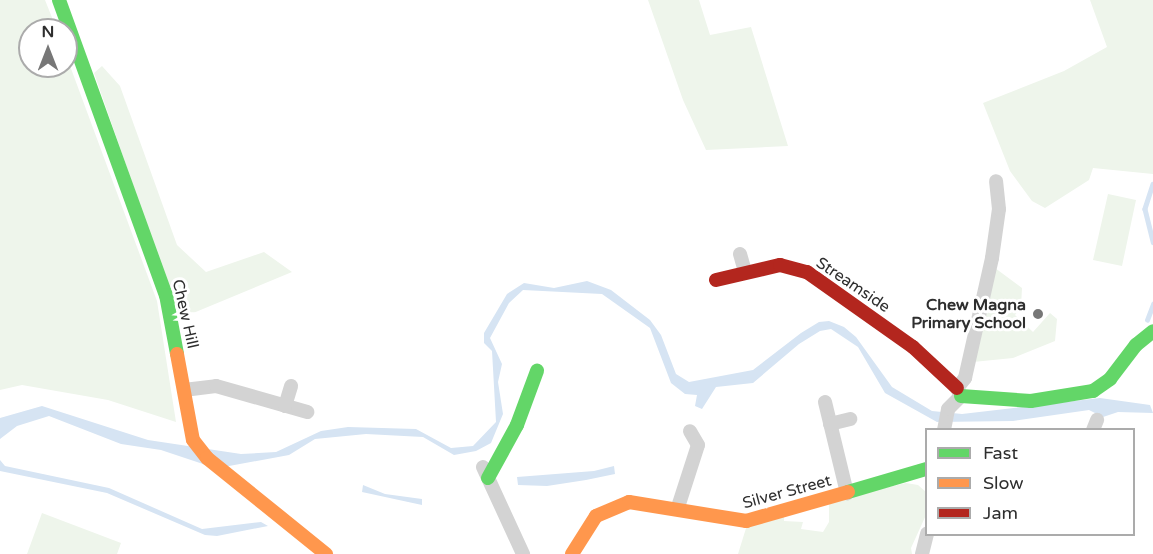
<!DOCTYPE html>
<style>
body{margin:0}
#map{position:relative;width:1153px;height:554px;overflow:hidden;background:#fff;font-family:"Varela Round",sans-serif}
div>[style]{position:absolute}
.green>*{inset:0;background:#eef5eb}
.water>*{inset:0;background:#d6e4f3}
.stream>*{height:4.5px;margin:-2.25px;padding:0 2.25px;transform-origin:2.25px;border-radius:2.25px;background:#d6e4f3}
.street>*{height:14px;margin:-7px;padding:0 7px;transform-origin:7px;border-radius:7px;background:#d3d3d3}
.fast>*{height:14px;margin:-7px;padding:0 7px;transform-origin:7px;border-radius:7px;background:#63d668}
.slow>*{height:14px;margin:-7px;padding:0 7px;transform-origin:7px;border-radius:7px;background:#ff974d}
.jam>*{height:14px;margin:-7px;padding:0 7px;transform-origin:7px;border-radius:7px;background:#b3261e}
.dots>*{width:16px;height:16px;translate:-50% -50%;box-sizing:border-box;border:3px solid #fff;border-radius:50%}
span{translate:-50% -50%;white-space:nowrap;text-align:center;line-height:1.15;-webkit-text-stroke:6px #fff;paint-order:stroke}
.street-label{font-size:16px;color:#2e2e2e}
.poi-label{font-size:16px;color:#2e2e2e;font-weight:700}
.right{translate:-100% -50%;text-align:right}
.legend{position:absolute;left:925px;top:428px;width:210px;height:108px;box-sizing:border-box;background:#fff;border:2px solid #ababab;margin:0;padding:8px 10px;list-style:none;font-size:18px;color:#2e2e2e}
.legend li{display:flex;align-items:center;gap:12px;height:30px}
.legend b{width:30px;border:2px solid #ababab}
.north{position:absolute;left:18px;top:18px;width:60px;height:60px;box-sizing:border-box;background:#fff;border:2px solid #ababab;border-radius:50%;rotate:0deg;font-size:16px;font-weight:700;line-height:24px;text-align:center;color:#2e2e2e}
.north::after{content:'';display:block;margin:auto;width:21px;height:27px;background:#777;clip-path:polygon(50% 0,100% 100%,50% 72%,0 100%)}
</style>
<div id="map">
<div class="green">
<i style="clip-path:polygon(0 0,45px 0,57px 30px,30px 30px,30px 66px,66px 66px,66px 55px,157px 301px,176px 422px,108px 400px,22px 385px,0 390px)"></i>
<i style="clip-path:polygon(648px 0,699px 0,710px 35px,751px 27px,788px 146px,706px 150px,683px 100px)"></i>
<i style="clip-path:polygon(1090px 0,1153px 0,1153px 174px,1093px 168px,1089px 180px,1045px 208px,1032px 201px,1010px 171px,983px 103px,1064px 71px,1107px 47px)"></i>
<i style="clip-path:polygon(102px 66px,120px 86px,177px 245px,206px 272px,264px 252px,292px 272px,186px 316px,176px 308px,94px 73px)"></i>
<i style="clip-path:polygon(1108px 194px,1136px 200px,1122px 266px,1093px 260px)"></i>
<i style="clip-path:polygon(995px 268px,1022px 288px,1021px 307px,1015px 315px,1033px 332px,1050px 313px,1057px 319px,1055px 341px,1013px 358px,973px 362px)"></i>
<i style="clip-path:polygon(906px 483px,918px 485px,926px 492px,926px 515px,911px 548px,912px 554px,738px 554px,747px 525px,784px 514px,784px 521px,803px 522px,801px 529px,823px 532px,829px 522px,829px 501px)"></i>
<i style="clip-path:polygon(42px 513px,121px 543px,117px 554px,27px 554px)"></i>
</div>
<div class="water">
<i style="clip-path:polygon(587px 281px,611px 290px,650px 320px,661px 335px,676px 374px,689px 382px,753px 370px,801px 333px,819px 322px,829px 321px,844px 327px,856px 337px,892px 387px,932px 411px,962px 414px,1100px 398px,1150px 405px,1153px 413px,1118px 412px,1103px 417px,1089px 410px,1013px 421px,937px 422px,885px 393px,858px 347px,831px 329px,820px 331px,799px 344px,753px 383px,716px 387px,702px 409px,695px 406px,697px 395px,685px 394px,671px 383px,650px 328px,602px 294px,523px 290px,509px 303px,490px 338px,502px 364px,498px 382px,503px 414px,491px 443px,476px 451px,454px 455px,423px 437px,366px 434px,315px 439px,289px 455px,229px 466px,206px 465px,161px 450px,121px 444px,49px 416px,17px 426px,0 439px,0 418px,42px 406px,148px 440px,241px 454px,276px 452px,321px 431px,348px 427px,416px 429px,451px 448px,473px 446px,496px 422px,492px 351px,484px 343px,484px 333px,507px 294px,524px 283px,554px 288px)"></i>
<i style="clip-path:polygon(0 460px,5px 466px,109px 488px,202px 529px,261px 522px,268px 526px,217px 536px,205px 535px,107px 493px,0 471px)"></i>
<i style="clip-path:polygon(614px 466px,615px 474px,586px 480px,547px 486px,518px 485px,517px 477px,594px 471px)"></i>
<i style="clip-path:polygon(363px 485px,385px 494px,422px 499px,422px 505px,362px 492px)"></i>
</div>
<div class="stream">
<i style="left:1153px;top:184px;width:26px;rotate:108deg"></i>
<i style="left:1145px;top:209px;width:34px;rotate:76deg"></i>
<i style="left:1147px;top:320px;width:17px;rotate:-69deg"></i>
</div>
<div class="street">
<i style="left:740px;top:254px;width:19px;rotate:74deg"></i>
<i style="left:184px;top:390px;width:32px;rotate:-7deg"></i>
<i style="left:216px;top:386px;width:95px;rotate:15.9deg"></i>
<i style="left:825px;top:402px;width:94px;rotate:76.4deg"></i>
<i style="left:285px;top:406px;width:21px;rotate:-73deg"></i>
<i style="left:830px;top:424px;width:21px;rotate:-14deg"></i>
<i style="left:944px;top:430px;width:21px;rotate:-79deg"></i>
<i style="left:948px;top:409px;width:18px;rotate:-45deg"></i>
<i style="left:961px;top:396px;width:9px;rotate:-117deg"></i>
<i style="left:957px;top:388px;width:13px;rotate:-51deg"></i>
<i style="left:965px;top:378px;width:123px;rotate:-77.3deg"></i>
<i style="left:992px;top:258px;width:49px;rotate:-81.9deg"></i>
<i style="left:999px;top:209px;width:28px;rotate:-96deg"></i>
<i style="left:1093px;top:430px;width:11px;rotate:-68deg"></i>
<i style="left:483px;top:467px;width:96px;rotate:65.3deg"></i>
<i style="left:678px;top:507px;width:65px;rotate:-72.1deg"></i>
<i style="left:698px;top:445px;width:16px;rotate:-120deg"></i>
<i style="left:922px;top:554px;width:21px;rotate:-76deg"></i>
</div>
<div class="fast">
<i style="left:59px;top:0;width:314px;rotate:70.1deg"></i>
<i style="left:166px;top:295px;width:60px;rotate:79.4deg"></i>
<i style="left:961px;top:396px;width:70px;rotate:4.1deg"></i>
<i style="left:1031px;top:401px;width:63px;rotate:-9.2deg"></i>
<i style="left:1093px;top:391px;width:21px;rotate:-35deg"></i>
<i style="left:1110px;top:379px;width:43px;rotate:-52.6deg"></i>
<i style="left:1136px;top:345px;width:22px;rotate:-39deg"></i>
<i style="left:488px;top:478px;width:60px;rotate:-61.3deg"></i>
<i style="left:517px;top:425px;width:58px;rotate:-69.7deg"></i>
<i style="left:848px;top:492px;width:81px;rotate:-16.4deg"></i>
</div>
<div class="slow">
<i style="left:177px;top:354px;width:87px;rotate:79.5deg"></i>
<i style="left:193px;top:440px;width:23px;rotate:52deg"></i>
<i style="left:207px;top:458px;width:153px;rotate:38.9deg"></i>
<i style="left:572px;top:554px;width:45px;rotate:-57.7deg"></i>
<i style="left:596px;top:516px;width:36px;rotate:-23deg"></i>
<i style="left:629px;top:502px;width:119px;rotate:9.2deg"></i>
<i style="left:746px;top:521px;width:106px;rotate:-15.9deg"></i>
</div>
<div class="jam">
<i style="left:716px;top:280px;width:66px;rotate:-13.2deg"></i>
<i style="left:780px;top:265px;width:28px;rotate:15deg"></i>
<i style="left:807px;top:272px;width:130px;rotate:35.3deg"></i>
<i style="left:913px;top:347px;width:60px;rotate:43deg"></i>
</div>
<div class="dots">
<i style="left:1038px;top:314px;background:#777"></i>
</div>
<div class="street-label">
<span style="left:853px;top:285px;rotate:34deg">Streamside</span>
<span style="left:185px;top:314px;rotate:77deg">Chew Hill</span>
<span style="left:787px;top:492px;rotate:-15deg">Silver Street</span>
</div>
<div class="poi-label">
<span class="right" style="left:1026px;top:314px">Chew Magna<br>Primary School</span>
</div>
<ul class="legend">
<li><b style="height:8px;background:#63d668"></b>Fast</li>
<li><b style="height:8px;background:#ff974d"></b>Slow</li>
<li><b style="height:8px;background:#b3261e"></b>Jam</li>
</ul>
<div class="north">N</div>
</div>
